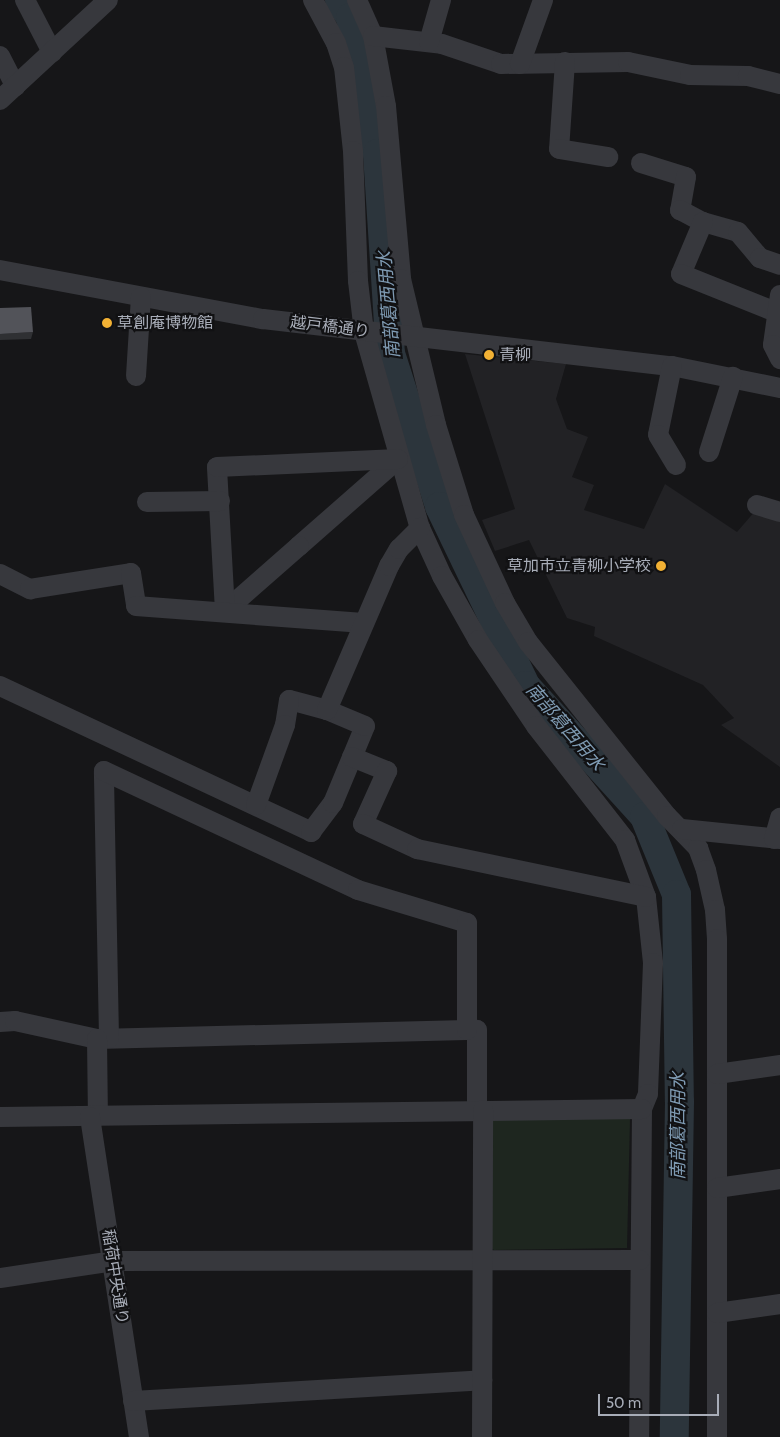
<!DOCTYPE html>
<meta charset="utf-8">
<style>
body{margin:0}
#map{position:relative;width:780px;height:1437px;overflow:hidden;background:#161618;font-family:Cabin,"Noto Sans JP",sans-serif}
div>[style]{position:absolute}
.built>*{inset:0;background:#222225}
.green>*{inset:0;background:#1e261f}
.river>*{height:29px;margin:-14.5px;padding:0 14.5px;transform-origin:14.5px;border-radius:14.5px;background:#2c353c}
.minor>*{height:20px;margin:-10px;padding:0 10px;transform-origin:10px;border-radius:10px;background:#37383d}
.shaded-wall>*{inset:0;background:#2f3033}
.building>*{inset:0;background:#525359}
.dots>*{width:14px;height:14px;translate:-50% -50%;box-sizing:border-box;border:2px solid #111113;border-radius:50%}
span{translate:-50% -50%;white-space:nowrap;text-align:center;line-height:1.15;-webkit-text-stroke:4.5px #111113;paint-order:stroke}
.poi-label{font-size:16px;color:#a8adb8}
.left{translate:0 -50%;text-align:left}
.right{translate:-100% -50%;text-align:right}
.street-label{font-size:16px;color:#a8adb8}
.water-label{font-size:18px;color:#7f9bb3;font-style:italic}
.scale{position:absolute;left:598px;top:1394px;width:121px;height:22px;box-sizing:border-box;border:2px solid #a8adb8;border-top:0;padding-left:6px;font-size:15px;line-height:18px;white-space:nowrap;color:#a8adb8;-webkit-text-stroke:4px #111113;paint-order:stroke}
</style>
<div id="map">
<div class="built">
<i style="clip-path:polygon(465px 354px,566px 364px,556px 399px,567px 429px,588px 437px,572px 477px,594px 485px,584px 510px,644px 529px,665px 484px,737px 532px,756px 510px,780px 518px,780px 767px,721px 725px,734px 718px,703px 685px,594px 636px,595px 627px,567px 618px,529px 540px,495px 551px,482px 520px,515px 509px)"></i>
</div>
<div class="green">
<i style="clip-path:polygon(488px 1115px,630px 1119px,627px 1248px,494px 1250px,487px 1245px)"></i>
</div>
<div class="river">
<i style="left:339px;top:0;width:20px;rotate:57deg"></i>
<i style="left:350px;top:17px;width:139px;rotate:78.8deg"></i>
<i style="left:377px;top:153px;width:200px;rotate:86.3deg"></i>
<i style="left:390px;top:353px;width:161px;rotate:72.2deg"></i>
<i style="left:439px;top:506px;width:199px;rotate:64.3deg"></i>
<i style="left:525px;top:685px;width:177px;rotate:47.7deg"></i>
<i style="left:644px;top:816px;width:84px;rotate:67.7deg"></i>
<i style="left:676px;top:894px;width:207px;rotate:89.2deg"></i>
<i style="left:679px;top:1101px;width:336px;rotate:90.9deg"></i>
</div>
<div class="minor">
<i style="left:25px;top:0;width:59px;rotate:62.6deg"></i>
<i style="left:313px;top:0;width:49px;rotate:61.9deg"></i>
<i style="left:336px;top:43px;width:25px;rotate:72deg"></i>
<i style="left:344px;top:67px;width:84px;rotate:83.9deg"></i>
<i style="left:353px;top:151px;width:130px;rotate:87.8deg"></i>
<i style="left:358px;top:281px;width:51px;rotate:83.3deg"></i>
<i style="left:364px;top:332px;width:204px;rotate:74.1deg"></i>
<i style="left:420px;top:528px;width:53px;rotate:65.4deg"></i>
<i style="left:442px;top:576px;width:73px;rotate:60.6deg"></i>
<i style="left:478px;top:640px;width:104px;rotate:56deg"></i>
<i style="left:536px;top:726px;width:145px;rotate:52deg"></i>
<i style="left:625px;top:840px;width:61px;rotate:69.8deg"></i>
<i style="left:646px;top:897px;width:66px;rotate:83.9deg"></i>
<i style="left:653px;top:963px;width:131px;rotate:92.2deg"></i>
<i style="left:648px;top:1094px;width:16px;rotate:112deg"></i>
<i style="left:642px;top:1109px;width:328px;rotate:90.5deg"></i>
<i style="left:357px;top:0;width:39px;rotate:66deg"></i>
<i style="left:373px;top:36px;width:71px;rotate:79.5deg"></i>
<i style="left:386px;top:106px;width:174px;rotate:85deg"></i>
<i style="left:401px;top:279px;width:150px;rotate:76.5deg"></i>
<i style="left:436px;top:425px;width:94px;rotate:72.7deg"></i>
<i style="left:464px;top:515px;width:97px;rotate:65deg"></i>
<i style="left:505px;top:603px;width:45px;rotate:59.5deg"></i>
<i style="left:528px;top:642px;width:223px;rotate:51.4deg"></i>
<i style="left:667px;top:816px;width:45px;rotate:45.9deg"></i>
<i style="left:698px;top:848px;width:23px;rotate:70deg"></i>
<i style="left:706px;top:870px;width:41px;rotate:77.3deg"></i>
<i style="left:715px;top:910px;width:29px;rotate:86deg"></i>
<i style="left:717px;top:939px;width:498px;rotate:90deg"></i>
<i style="left:373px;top:36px;width:69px;rotate:6.6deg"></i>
<i style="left:442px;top:44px;width:62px;rotate:18.7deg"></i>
<i style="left:501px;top:64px;width:127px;rotate:-0.9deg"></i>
<i style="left:628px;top:62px;width:63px;rotate:11.8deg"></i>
<i style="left:690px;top:75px;width:58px;rotate:1deg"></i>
<i style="left:748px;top:76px;width:33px;rotate:14deg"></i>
<i style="left:429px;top:42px;width:44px;rotate:-74.1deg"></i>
<i style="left:0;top:56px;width:34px;rotate:63deg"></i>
<i style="left:565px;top:62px;width:87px;rotate:93.9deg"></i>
<i style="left:559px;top:149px;width:50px;rotate:9.3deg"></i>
<i style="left:520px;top:64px;width:68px;rotate:-70.2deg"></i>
<i style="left:0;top:100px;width:147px;rotate:-42.8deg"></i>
<i style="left:641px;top:163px;width:47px;rotate:17.3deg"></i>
<i style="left:686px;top:177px;width:34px;rotate:100deg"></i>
<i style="left:680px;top:210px;width:26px;rotate:28deg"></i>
<i style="left:703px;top:222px;width:36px;rotate:16deg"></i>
<i style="left:738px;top:232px;width:34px;rotate:50deg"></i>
<i style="left:760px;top:258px;width:21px;rotate:19deg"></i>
<i style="left:703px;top:222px;width:56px;rotate:112.9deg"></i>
<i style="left:681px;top:274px;width:102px;rotate:21.8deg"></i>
<i style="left:0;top:270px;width:268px;rotate:10.6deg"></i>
<i style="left:263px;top:319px;width:412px;rotate:6.6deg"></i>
<i style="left:672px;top:366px;width:110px;rotate:11.5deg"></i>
<i style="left:780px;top:295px;width:50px;rotate:98deg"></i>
<i style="left:773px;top:345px;width:16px;rotate:63deg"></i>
<i style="left:672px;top:366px;width:70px;rotate:101.5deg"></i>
<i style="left:658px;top:435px;width:35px;rotate:59deg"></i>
<i style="left:136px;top:376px;width:79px;rotate:-86.4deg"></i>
<i style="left:709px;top:452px;width:79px;rotate:-72.3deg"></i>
<i style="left:398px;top:459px;width:132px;rotate:138.7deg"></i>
<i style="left:299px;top:546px;width:98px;rotate:138.7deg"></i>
<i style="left:225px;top:611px;width:144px;rotate:-93.2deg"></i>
<i style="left:217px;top:467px;width:181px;rotate:-2.5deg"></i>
<i style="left:147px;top:502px;width:73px;rotate:-0.8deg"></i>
<i style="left:757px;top:505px;width:24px;rotate:17deg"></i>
<i style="left:0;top:574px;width:34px;rotate:27deg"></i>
<i style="left:30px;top:589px;width:102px;rotate:-9deg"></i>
<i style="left:131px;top:573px;width:33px;rotate:81deg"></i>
<i style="left:136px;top:606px;width:228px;rotate:4.3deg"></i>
<i style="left:0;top:686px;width:344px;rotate:25.1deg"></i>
<i style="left:311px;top:832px;width:36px;rotate:-53deg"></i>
<i style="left:333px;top:803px;width:83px;rotate:-67.4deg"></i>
<i style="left:365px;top:726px;width:41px;rotate:-157.2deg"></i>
<i style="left:327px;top:710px;width:39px;rotate:-165deg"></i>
<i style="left:289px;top:700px;width:25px;rotate:99deg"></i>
<i style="left:285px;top:725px;width:85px;rotate:109.9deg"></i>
<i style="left:327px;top:710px;width:157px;rotate:-66.7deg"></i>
<i style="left:389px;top:566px;width:20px;rotate:-60deg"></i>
<i style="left:399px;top:549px;width:30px;rotate:-45deg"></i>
<i style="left:352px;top:757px;width:38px;rotate:22deg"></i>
<i style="left:387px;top:771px;width:58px;rotate:114.4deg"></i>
<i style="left:363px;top:824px;width:60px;rotate:24.8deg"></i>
<i style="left:417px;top:849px;width:234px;rotate:11.8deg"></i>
<i style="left:682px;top:829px;width:99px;rotate:5.8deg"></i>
<i style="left:774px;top:839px;width:22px;rotate:-74deg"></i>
<i style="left:0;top:1022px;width:15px;rotate:-4deg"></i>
<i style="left:15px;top:1021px;width:84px;rotate:12.4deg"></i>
<i style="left:97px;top:1039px;width:380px;rotate:-1.4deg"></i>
<i style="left:477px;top:1030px;width:80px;rotate:90deg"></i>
<i style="left:109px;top:1038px;width:267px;rotate:-91.1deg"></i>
<i style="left:104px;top:771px;width:280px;rotate:25.1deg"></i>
<i style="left:358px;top:890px;width:114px;rotate:16.8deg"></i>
<i style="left:467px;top:923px;width:107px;rotate:90deg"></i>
<i style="left:97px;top:1039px;width:77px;rotate:89.3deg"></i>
<i style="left:717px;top:1074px;width:64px;rotate:-8.1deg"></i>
<i style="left:0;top:1117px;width:642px;rotate:-0.71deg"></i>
<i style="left:90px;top:1117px;width:324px;rotate:81.3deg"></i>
<i style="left:717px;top:1188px;width:64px;rotate:-8.1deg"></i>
<i style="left:0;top:1278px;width:115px;rotate:-8.5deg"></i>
<i style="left:114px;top:1261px;width:526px;rotate:-0.11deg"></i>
<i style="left:717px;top:1313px;width:64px;rotate:-8.1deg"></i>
<i style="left:133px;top:1401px;width:350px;rotate:-3.4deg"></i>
<i style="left:482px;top:1437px;width:327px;rotate:-89.8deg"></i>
</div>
<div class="shaded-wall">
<i style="clip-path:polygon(33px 332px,31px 339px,0 340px,0 334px)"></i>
</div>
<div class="building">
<i style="clip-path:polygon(31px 307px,33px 332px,0 334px,0 308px)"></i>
</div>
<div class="dots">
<i style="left:107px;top:323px;background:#f2b134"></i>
<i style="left:489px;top:355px;background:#f2b134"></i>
<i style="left:661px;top:566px;background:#f2b134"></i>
</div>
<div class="poi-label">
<span class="left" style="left:117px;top:323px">草創庵博物館</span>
<span class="left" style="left:499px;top:355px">青柳</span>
<span class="right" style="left:651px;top:566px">草加市立青柳小学校</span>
</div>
<div class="street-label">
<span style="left:330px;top:327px;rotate:7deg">越戸橋通り</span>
<span style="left:115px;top:1277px;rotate:81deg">稲荷中央通り</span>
</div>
<div class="water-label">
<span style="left:389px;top:305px;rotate:-95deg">南部葛西用水</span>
<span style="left:565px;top:727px;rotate:49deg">南部葛西用水</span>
<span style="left:678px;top:1126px;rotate:-90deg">南部葛西用水</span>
</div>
<div class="scale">50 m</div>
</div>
